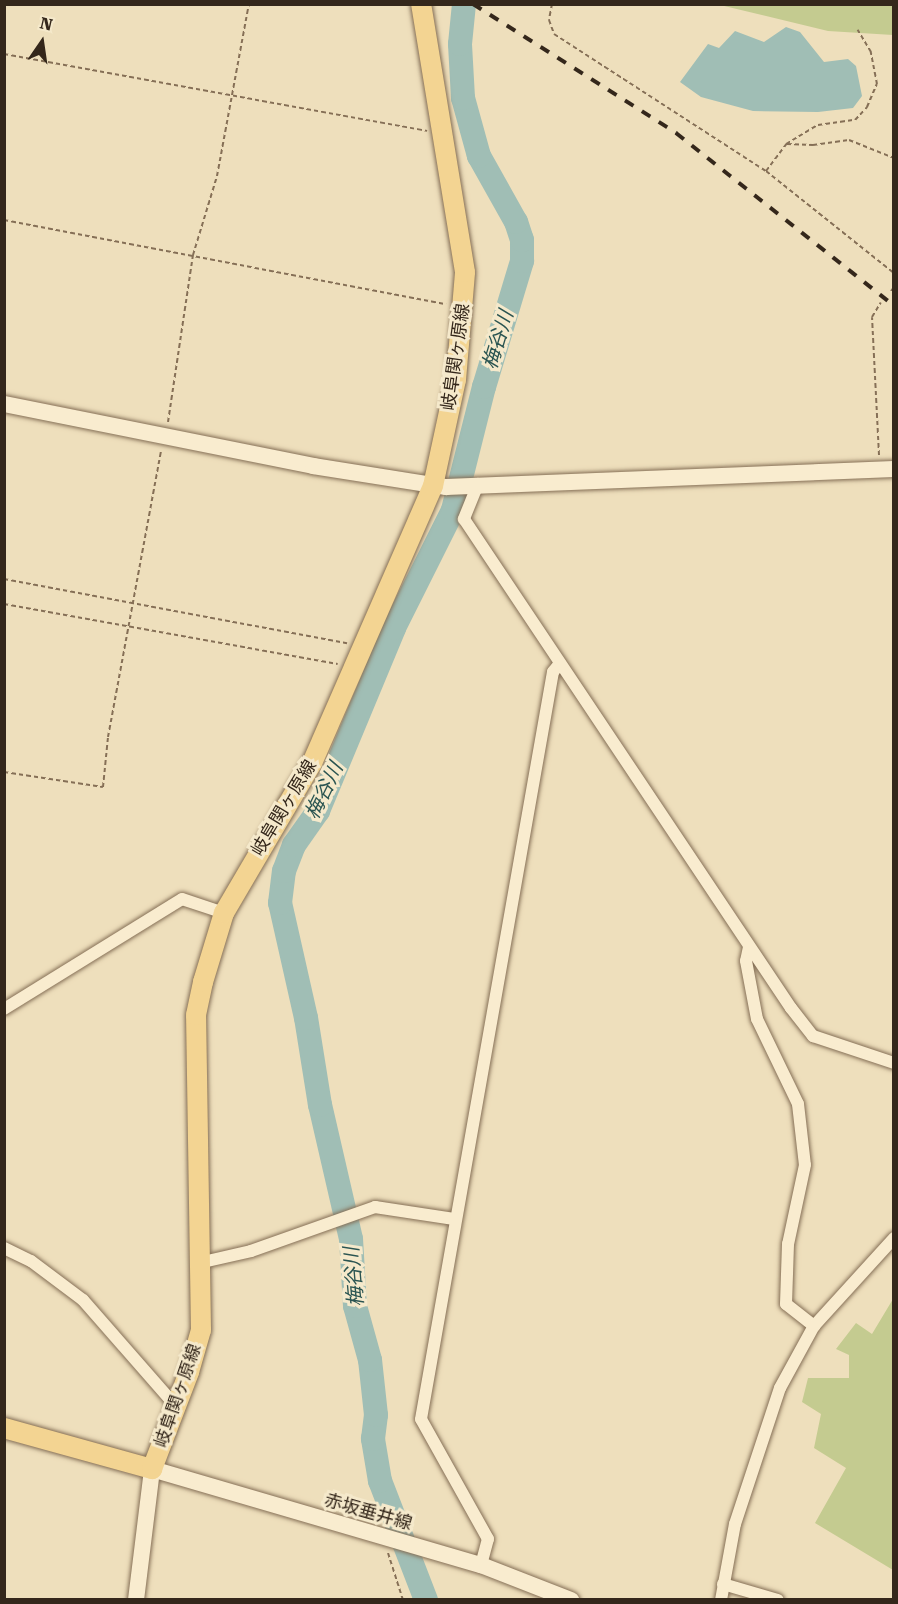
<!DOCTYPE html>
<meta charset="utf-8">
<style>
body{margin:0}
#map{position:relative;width:898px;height:1604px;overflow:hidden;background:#eedfbc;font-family:"Roboto Serif","Noto Sans JP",serif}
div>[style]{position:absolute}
.green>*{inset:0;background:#c4cb90}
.water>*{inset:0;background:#a0beb5}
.river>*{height:24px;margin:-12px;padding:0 12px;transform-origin:12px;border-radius:12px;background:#a0beb5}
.path>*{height:2px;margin-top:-1px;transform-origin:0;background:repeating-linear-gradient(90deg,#856f56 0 4.5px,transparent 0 7.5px)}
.roads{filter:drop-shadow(0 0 2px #856f56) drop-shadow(0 0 2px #856f56)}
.street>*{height:12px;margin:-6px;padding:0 6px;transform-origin:6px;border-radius:6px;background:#f9eccf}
.secondary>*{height:16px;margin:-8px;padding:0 8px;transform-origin:8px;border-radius:8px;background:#f9eccf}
.primary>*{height:20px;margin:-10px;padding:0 10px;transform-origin:10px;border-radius:10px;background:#f3d492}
.rail>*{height:4px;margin-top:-2px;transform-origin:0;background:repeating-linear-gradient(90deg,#34271b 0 10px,transparent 0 20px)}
span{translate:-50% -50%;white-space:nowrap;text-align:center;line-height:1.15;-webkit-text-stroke:6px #f5e9cb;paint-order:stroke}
.street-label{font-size:18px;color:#34271b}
.water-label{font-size:20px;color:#2a5451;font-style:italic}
.frame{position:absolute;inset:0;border:6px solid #34271b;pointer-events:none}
.north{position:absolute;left:12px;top:12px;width:60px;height:60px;-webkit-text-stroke:4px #f5e9cb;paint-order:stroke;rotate:13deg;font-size:16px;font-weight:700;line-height:24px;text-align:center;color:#34271b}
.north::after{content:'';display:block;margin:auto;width:21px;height:27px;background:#34271b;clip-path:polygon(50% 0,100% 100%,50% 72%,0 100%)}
</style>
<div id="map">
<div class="green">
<i style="clip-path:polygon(720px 5px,893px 5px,893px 35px,828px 31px)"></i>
<i style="clip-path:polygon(893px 1299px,893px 1577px,893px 1570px,815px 1523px,846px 1468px,814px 1448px,821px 1414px,802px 1402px,808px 1378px,849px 1378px,849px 1355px,836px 1349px,856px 1323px,872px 1334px)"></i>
</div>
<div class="water">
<i style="clip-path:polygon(786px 27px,800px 32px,824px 62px,848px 59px,856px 66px,862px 96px,853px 108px,818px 112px,753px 111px,701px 97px,680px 82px,708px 44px,719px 48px,735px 31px,764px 42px)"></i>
</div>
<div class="river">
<i style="left:426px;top:1600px;width:128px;rotate:-111.1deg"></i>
<i style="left:380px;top:1481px;width:43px;rotate:-99.5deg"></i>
<i style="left:373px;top:1439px;width:24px;rotate:-83deg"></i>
<i style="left:376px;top:1415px;width:55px;rotate:-96.2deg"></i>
<i style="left:370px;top:1360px;width:56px;rotate:-105.5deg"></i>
<i style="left:355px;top:1306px;width:67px;rotate:-93.4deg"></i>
<i style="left:351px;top:1239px;width:138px;rotate:-103deg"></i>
<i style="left:320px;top:1105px;width:88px;rotate:-99.1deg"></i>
<i style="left:306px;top:1018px;width:118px;rotate:-102.7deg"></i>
<i style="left:280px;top:903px;width:32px;rotate:-83deg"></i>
<i style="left:284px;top:871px;width:28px;rotate:-69deg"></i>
<i style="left:294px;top:845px;width:42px;rotate:-54.8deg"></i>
<i style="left:318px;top:811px;width:198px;rotate:-67.4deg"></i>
<i style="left:394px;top:628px;width:132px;rotate:-63.4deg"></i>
<i style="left:453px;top:510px;width:127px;rotate:-75.9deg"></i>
<i style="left:484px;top:387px;width:132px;rotate:-73.2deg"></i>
<i style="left:522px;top:261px;width:21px;rotate:-90deg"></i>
<i style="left:522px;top:240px;width:19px;rotate:-108deg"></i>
<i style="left:516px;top:222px;width:76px;rotate:-119.3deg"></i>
<i style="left:479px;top:156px;width:60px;rotate:-105.4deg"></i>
<i style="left:463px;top:98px;width:54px;rotate:-93.2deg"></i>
<i style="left:460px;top:44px;width:40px;rotate:-84.3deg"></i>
</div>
<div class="path">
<i style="left:552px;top:4px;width:16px;rotate:101deg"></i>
<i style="left:549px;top:20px;width:15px;rotate:70deg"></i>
<i style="left:554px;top:34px;width:252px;rotate:32.9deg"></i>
<i style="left:766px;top:171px;width:164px;rotate:38.6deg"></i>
<i style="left:4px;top:54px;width:430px;rotate:10.3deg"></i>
<i style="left:787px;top:144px;width:26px;rotate:2deg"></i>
<i style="left:813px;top:145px;width:36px;rotate:-8deg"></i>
<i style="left:849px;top:140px;width:48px;rotate:21.8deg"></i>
<i style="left:766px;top:171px;width:34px;rotate:-53deg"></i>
<i style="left:786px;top:144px;width:37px;rotate:-31deg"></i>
<i style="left:818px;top:125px;width:37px;rotate:-8deg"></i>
<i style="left:855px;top:120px;width:18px;rotate:-47deg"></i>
<i style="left:867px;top:107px;width:25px;rotate:-67deg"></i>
<i style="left:877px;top:84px;width:33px;rotate:-101deg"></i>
<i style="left:871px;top:52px;width:26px;rotate:-121deg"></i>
<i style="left:4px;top:220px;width:450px;rotate:10.8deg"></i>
<i style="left:891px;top:291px;width:5px;rotate:-53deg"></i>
<i style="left:168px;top:422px;width:169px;rotate:-81.5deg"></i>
<i style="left:193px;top:255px;width:83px;rotate:-73.1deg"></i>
<i style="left:217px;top:176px;width:175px;rotate:-79.5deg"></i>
<i style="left:879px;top:455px;width:138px;rotate:-92.9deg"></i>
<i style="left:872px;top:317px;width:17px;rotate:-59deg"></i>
<i style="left:4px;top:579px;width:349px;rotate:10.6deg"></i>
<i style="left:4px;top:604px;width:339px;rotate:10.2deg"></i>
<i style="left:4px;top:772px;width:100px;rotate:8.6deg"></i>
<i style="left:103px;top:787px;width:50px;rotate:-84.3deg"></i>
<i style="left:108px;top:737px;width:291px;rotate:-79.5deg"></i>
<i style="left:388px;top:1553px;width:49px;rotate:72.3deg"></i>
</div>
<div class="roads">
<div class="street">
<i style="left:478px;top:484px;width:38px;rotate:112deg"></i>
<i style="left:464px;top:519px;width:588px;rotate:56.23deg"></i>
<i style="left:791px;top:1008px;width:36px;rotate:52deg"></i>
<i style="left:813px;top:1036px;width:85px;rotate:18.4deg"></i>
<i style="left:749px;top:947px;width:14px;rotate:102deg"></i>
<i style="left:746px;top:961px;width:59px;rotate:79.3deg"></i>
<i style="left:757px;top:1019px;width:94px;rotate:64.2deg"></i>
<i style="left:798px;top:1104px;width:61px;rotate:83.5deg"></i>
<i style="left:805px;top:1165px;width:81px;rotate:102.1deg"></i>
<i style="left:788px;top:1244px;width:60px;rotate:91.9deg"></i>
<i style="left:786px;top:1304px;width:36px;rotate:38deg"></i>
<i style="left:4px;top:1009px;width:209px;rotate:-31.7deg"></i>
<i style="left:182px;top:899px;width:44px;rotate:18.4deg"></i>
<i style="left:4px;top:1248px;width:30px;rotate:26deg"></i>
<i style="left:31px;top:1261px;width:65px;rotate:36.9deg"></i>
<i style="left:83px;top:1300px;width:140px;rotate:48.8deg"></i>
<i style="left:203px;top:1262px;width:49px;rotate:-12.9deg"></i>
<i style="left:251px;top:1251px;width:132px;rotate:-19.5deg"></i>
<i style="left:375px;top:1207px;width:80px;rotate:8.6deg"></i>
<i style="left:481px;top:1565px;width:27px;rotate:-75deg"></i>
<i style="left:488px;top:1539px;width:137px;rotate:-119.2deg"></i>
<i style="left:421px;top:1419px;width:759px;rotate:-79.98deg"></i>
<i style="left:553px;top:672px;width:11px;rotate:-52deg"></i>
<i style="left:723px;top:1584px;width:57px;rotate:16.2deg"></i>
<i style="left:721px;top:1600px;width:77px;rotate:-79.6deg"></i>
<i style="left:735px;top:1524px;width:143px;rotate:-71.7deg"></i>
<i style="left:780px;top:1388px;width:71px;rotate:-61.3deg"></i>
<i style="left:814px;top:1326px;width:119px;rotate:-47.7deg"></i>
</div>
<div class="secondary">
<i style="left:4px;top:404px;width:315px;rotate:11.3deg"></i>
<i style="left:313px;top:466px;width:135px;rotate:9deg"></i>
<i style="left:446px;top:487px;width:448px;rotate:-2.3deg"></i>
<i style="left:136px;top:1600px;width:132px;rotate:-83deg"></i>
<i style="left:152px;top:1469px;width:343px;rotate:16.3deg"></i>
<i style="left:481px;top:1565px;width:97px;rotate:21.3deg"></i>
</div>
<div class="primary">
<i style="left:4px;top:1428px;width:154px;rotate:15.5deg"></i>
<i style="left:152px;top:1469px;width:104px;rotate:-69.1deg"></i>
<i style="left:189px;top:1372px;width:44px;rotate:-74.1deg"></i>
<i style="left:201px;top:1330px;width:315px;rotate:-90.9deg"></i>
<i style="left:196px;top:1015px;width:34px;rotate:-78deg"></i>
<i style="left:203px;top:982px;width:72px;rotate:-73.1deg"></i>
<i style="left:224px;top:913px;width:174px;rotate:-59.6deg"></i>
<i style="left:312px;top:763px;width:302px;rotate:-66.4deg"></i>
<i style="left:433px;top:486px;width:108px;rotate:-77.8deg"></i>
<i style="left:456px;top:380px;width:108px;rotate:-85.2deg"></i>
<i style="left:465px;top:272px;width:272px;rotate:-99.3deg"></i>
</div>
</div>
<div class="rail">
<i style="left:473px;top:4px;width:241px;rotate:32.4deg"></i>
<i style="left:676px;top:133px;width:278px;rotate:38.4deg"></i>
</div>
<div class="street-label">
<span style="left:456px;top:357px;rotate:-82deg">岐阜関ヶ原線</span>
<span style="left:284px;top:808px;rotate:-59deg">岐阜関ヶ原線</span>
<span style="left:178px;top:1396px;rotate:-71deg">岐阜関ヶ原線</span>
<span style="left:368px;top:1512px;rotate:16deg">赤坂垂井線</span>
</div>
<div class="water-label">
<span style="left:498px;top:340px;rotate:-73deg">梅谷川</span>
<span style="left:324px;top:791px;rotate:-64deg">梅谷川</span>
<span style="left:354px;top:1277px;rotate:-95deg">梅谷川</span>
</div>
<div class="frame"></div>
<div class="north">N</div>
</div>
